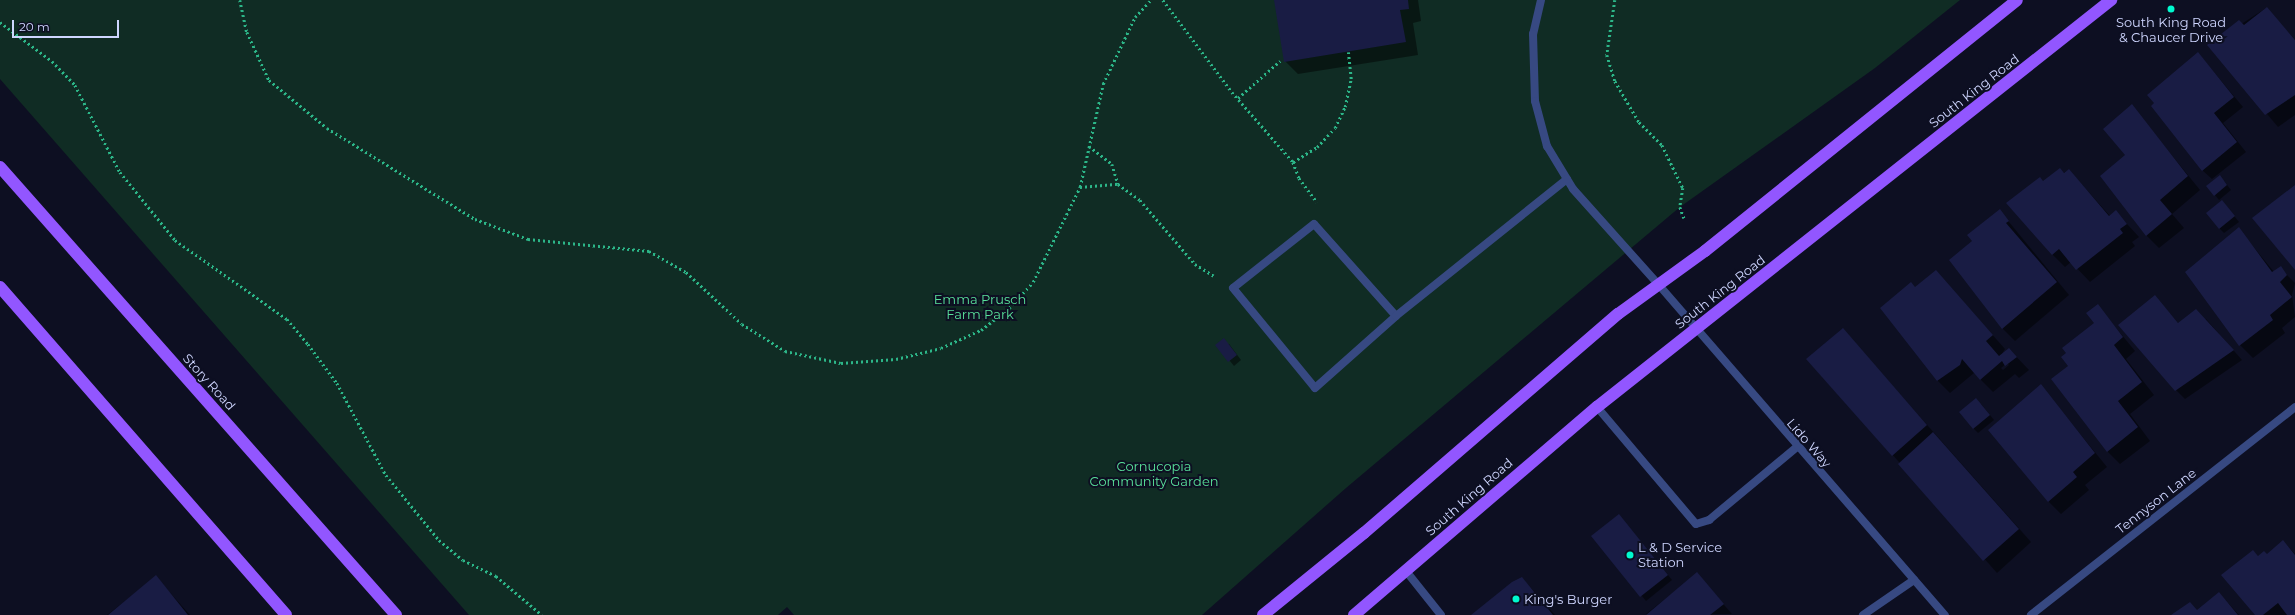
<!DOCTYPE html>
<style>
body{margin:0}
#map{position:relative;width:2295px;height:615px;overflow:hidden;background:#0d0f22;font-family:Montserrat,sans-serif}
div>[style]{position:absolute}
.green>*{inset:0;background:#102c24}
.shadow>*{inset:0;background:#0007}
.building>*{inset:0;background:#191c44}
.path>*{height:2.5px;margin-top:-1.25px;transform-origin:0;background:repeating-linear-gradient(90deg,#2cb688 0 2px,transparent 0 5px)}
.lane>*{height:8px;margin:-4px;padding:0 4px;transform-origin:4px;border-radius:4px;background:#374982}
.street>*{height:8px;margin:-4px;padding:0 4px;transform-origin:4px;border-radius:4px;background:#374982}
.primary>*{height:12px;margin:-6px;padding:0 6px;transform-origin:6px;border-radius:6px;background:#9256ff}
.dots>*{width:11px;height:11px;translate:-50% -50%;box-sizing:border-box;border:2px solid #0d0f22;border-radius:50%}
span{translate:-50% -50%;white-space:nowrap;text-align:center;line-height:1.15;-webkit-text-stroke:4px #0d0f22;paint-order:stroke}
.poi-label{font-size:13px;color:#cfd6ff}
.left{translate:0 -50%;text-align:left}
.street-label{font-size:13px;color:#cfd6ff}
.park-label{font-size:13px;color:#59e19a}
.scale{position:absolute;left:12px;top:20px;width:107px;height:18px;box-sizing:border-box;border:2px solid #cfd6ff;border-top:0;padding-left:5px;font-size:12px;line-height:14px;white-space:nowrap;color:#cfd6ff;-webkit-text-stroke:3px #0d0f22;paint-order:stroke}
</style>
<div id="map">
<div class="green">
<i style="clip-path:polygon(0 0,1960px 0,1875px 68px,1680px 207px,1346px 488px,1202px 615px,794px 615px,787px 607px,778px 615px,469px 615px,0 79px)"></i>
</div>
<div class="shadow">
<i style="clip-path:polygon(1275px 0,1418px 0,1421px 21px,1413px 23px,1418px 55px,1298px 74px,1285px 61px)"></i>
<i style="clip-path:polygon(2266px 8px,2295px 40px,2295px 115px,2278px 127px,2209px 45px)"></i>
<i style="clip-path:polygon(2198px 53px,2243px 107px,2223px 123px,2246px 152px,2212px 179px,2202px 170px)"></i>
<i style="clip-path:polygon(2132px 106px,2200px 190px,2172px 214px,2184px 228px,2159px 248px,2146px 235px,2126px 155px)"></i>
<i style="clip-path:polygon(2069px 170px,2110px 216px,2116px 212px,2139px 237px,2132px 242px,2135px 246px,2090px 282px,2071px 262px,2065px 267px,2052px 254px,2044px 182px)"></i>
<i style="clip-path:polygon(2224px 181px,2231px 190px,2219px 200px,2215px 195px)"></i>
<i style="clip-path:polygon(2222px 201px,2239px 222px,2224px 233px,2219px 228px)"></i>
<i style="clip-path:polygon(2000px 211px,2069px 295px,2015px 341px,2003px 329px,1974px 242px)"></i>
<i style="clip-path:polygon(2239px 229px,2274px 272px,2280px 268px,2295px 283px,2292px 295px,2295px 317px,2282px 328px,2285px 333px,2253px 358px,2240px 345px)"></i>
<i style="clip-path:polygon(evenodd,1936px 271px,2005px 349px,2000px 357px,2009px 349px,2029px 370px,2019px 378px,2015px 374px,1993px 392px,1974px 373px,1950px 393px,1937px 380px,1916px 288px,1936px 271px,2007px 363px,2009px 365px,2003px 370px,2001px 368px,2007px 363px)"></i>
<i style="clip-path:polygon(2155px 297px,2179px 324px,2206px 319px,2242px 360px,2185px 399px,2176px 390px)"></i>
<i style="clip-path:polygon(2098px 306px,2135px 351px,2126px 359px,2154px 395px,2130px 414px,2150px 441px,2120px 464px,2107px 451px,2070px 366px,2095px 323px)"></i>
<i style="clip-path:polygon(1842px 329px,2031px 542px,1997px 573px,1808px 359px)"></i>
<i style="clip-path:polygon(1229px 344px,1241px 360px,1234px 366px,1217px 345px)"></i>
<i style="clip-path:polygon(2041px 386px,2107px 467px,2085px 485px,2089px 490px,2061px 514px,2048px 501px)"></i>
<i style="clip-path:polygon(1981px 404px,1994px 420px,1978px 433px,1973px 428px)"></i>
<i style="clip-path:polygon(1623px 520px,1672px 580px,1646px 601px,1593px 536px)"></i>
<i style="clip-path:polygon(2283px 541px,2295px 554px,2295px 615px,2256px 615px,2253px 551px,2259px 557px,2267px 555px)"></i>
<i style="clip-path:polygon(1697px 574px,1732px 614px,1647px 615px,1646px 614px)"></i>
<i style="clip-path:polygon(156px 577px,190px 615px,107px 615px)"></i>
<i style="clip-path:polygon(1522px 578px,1555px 615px,1473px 615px)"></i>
<i style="clip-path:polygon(2219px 593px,2239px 615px,2176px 615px,2197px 611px)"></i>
</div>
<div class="building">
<i style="clip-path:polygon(1274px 0,1408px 0,1409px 9px,1400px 10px,1406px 42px,1284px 62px)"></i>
<i style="clip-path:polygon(2267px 7px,2295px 40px,2295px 95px,2265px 115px,2207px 45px,2239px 20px,2244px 25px)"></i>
<i style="clip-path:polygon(2198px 52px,2234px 97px,2214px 113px,2237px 142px,2202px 171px,2151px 106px,2154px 103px,2147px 95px)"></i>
<i style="clip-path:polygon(2132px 104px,2188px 176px,2160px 200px,2172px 214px,2146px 236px,2100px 176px,2125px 155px,2103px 129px)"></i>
<i style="clip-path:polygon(2060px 168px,2064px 173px,2069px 169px,2109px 216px,2116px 210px,2127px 224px,2120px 229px,2123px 233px,2076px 270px,2059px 249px,2052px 255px,2006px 203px,2040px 177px,2043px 181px)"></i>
<i style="clip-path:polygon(2220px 175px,2227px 185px,2214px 196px,2206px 186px)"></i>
<i style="clip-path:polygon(2295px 185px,2295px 270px,2252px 218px)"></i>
<i style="clip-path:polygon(2222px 200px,2235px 216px,2219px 229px,2206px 213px)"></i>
<i style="clip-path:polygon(2000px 209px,2009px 221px,2006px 223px,2057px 282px,2002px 329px,1949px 260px,1972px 241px,1967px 235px)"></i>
<i style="clip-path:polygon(2239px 227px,2272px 272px,2281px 266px,2287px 275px,2280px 282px,2292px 297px,2270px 315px,2273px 320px,2239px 346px,2185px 272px)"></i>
<i style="clip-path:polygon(1936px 270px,1993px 335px,1986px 341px,1999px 356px,2009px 348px,2017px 357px,2005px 366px,2002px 361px,1980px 380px,1962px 359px,1960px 365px,1937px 381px,1880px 308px,1911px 282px,1915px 287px)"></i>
<i style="clip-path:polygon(2155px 295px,2178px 323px,2196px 309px,2234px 350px,2175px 391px,2118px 325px)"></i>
<i style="clip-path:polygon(2098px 304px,2123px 337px,2114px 345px,2142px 382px,2118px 401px,2138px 427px,2107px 452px,2051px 379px,2068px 366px,2061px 357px,2066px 353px,2062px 348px,2094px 323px,2086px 313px)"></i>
<i style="clip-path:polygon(1843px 328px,1927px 425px,1892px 456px,1806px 359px)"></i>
<i style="clip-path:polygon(1224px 338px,1237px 355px,1228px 362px,1215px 345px)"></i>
<i style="clip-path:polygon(2041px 384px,2095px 453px,2073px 472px,2077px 477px,2048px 502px,1988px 430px)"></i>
<i style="clip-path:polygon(1976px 398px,1990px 415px,1973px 429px,1959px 412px)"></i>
<i style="clip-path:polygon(1933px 432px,2019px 529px,1983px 561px,1898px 464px)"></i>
<i style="clip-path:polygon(1619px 514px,1668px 575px,1640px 597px,1591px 536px)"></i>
<i style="clip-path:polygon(2283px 540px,2295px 555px,2295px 615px,2287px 615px,2278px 603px,2263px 615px,2255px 615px,2221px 575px,2253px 550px,2258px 556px,2264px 551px,2267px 554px)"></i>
<i style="clip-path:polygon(1697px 572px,1724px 604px,1710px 615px,1646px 615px)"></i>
<i style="clip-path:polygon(156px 575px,188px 615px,108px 615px)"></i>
<i style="clip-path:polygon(1522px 577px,1553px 615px,1471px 615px,1512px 582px)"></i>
<i style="clip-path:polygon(2219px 592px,2238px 615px,2171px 615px,2190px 602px,2197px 610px)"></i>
</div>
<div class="path">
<i style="left:240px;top:0;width:33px;rotate:78deg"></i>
<i style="left:247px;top:32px;width:53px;rotate:65.4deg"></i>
<i style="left:269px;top:80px;width:75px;rotate:39.6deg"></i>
<i style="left:327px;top:128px;width:174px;rotate:31.6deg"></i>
<i style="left:475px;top:219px;width:57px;rotate:20.7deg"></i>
<i style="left:528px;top:239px;width:122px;rotate:5.7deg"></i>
<i style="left:649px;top:251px;width:43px;rotate:29.6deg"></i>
<i style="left:686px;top:272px;width:76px;rotate:42.9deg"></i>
<i style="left:742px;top:324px;width:51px;rotate:32.1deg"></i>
<i style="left:785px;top:351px;width:57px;rotate:12.1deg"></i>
<i style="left:841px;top:363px;width:55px;rotate:-4.2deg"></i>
<i style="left:896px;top:359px;width:46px;rotate:-13.7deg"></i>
<i style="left:941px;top:348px;width:44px;rotate:-24.2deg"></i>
<i style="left:981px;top:330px;width:36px;rotate:-38deg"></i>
<i style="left:1009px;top:308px;width:35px;rotate:-47deg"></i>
<i style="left:1033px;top:282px;width:106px;rotate:-63.7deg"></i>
<i style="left:1080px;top:187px;width:106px;rotate:-77.4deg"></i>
<i style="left:1103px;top:84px;width:74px;rotate:-64.5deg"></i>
<i style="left:1135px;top:17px;width:23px;rotate:-47deg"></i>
<i style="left:1163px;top:0;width:115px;rotate:53.1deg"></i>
<i style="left:1232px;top:92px;width:93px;rotate:48.9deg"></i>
<i style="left:1293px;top:162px;width:28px;rotate:-32deg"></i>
<i style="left:1317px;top:147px;width:26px;rotate:-47deg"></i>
<i style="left:1335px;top:128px;width:23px;rotate:-65deg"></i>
<i style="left:1345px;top:107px;width:29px;rotate:-78deg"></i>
<i style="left:1351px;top:79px;width:27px;rotate:-96deg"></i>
<i style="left:1615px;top:0;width:56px;rotate:98.3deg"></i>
<i style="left:1607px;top:55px;width:27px;rotate:73deg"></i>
<i style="left:1615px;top:81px;width:48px;rotate:59.7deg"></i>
<i style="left:1639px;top:122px;width:33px;rotate:45deg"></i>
<i style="left:1662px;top:145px;width:48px;rotate:64deg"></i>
<i style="left:1683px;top:188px;width:19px;rotate:99deg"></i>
<i style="left:1680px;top:207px;width:12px;rotate:70deg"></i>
<i style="left:0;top:22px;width:65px;rotate:36.9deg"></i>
<i style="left:52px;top:61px;width:33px;rotate:46deg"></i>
<i style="left:75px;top:85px;width:98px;rotate:62.7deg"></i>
<i style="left:120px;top:172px;width:87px;rotate:51deg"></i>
<i style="left:175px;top:240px;width:137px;rotate:35.2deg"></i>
<i style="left:287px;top:319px;width:33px;rotate:50deg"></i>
<i style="left:308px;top:344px;width:49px;rotate:53.4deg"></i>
<i style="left:337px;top:383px;width:104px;rotate:62deg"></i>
<i style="left:386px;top:475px;width:84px;rotate:50.8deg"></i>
<i style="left:439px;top:540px;width:31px;rotate:40deg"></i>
<i style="left:463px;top:560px;width:37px;rotate:26deg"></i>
<i style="left:496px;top:576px;width:60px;rotate:40.3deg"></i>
<i style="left:1238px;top:98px;width:56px;rotate:-41.4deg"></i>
<i style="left:1089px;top:146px;width:29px;rotate:38deg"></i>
<i style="left:1112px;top:164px;width:21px;rotate:73deg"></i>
<i style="left:1118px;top:184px;width:27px;rotate:36deg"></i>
<i style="left:1140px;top:200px;width:84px;rotate:49.3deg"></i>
<i style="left:1195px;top:264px;width:22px;rotate:32deg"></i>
<i style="left:1293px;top:162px;width:17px;rotate:69deg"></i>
<i style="left:1299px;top:178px;width:30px;rotate:53deg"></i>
<i style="left:1080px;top:187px;width:38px;rotate:-5deg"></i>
</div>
<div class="lane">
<i style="left:1541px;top:0;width:35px;rotate:103deg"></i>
<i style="left:1533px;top:34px;width:67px;rotate:88.3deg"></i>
<i style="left:1535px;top:101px;width:47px;rotate:75.1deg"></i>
<i style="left:1547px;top:146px;width:50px;rotate:58.8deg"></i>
<i style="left:1573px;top:189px;width:127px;rotate:48.2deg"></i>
<i style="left:1396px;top:316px;width:123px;rotate:-131.7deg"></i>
<i style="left:1314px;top:224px;width:103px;rotate:141.7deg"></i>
<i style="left:1233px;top:288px;width:129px;rotate:50.6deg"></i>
<i style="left:1315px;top:388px;width:108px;rotate:-41.6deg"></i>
<i style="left:1396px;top:316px;width:219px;rotate:-38.7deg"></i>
<i style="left:1597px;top:407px;width:153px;rotate:49.8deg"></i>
<i style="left:1696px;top:524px;width:14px;rotate:-17deg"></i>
<i style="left:1709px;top:520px;width:114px;rotate:-39.7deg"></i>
<i style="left:1406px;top:571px;width:56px;rotate:51.5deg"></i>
<i style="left:1863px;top:615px;width:62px;rotate:-34.5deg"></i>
</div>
<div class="street">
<i style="left:1658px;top:284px;width:438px;rotate:49.1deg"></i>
<i style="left:2031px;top:615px;width:336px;rotate:-38.2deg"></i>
</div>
<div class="primary">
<i style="left:0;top:167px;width:598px;rotate:48.53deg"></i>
<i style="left:0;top:287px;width:435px;rotate:48.9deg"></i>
<i style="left:1263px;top:615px;width:130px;rotate:-39.1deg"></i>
<i style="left:1364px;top:533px;width:335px;rotate:-40.8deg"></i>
<i style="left:1618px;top:314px;width:107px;rotate:-35.9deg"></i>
<i style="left:1705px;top:251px;width:400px;rotate:-38.8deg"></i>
<i style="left:1354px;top:615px;width:320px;rotate:-40.6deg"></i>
<i style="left:1597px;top:407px;width:656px;rotate:-38.37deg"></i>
</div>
<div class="dots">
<i style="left:2171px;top:9px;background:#00facf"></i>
<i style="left:1630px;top:555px;background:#00facf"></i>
<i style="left:1516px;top:599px;background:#00facf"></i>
</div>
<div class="poi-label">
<span style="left:2171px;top:30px">South King Road<br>&amp; Chaucer Drive</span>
<span class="left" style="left:1638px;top:555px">L &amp; D Service<br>Station</span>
<span class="left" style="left:1524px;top:599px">King's Burger</span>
</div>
<div class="street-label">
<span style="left:1974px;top:91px;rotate:-38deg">South King Road</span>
<span style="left:1720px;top:292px;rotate:-38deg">South King Road</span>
<span style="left:209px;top:382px;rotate:48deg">Story Road</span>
<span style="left:1809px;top:443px;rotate:49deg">Lido Way</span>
<span style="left:1469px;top:497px;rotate:-41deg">South King Road</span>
<span style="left:2156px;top:501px;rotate:-38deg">Tennyson Lane</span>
</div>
<div class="park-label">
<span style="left:980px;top:307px">Emma Prusch<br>Farm Park</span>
<span style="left:1154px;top:474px">Cornucopia<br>Community Garden</span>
</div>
<div class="scale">20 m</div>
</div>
